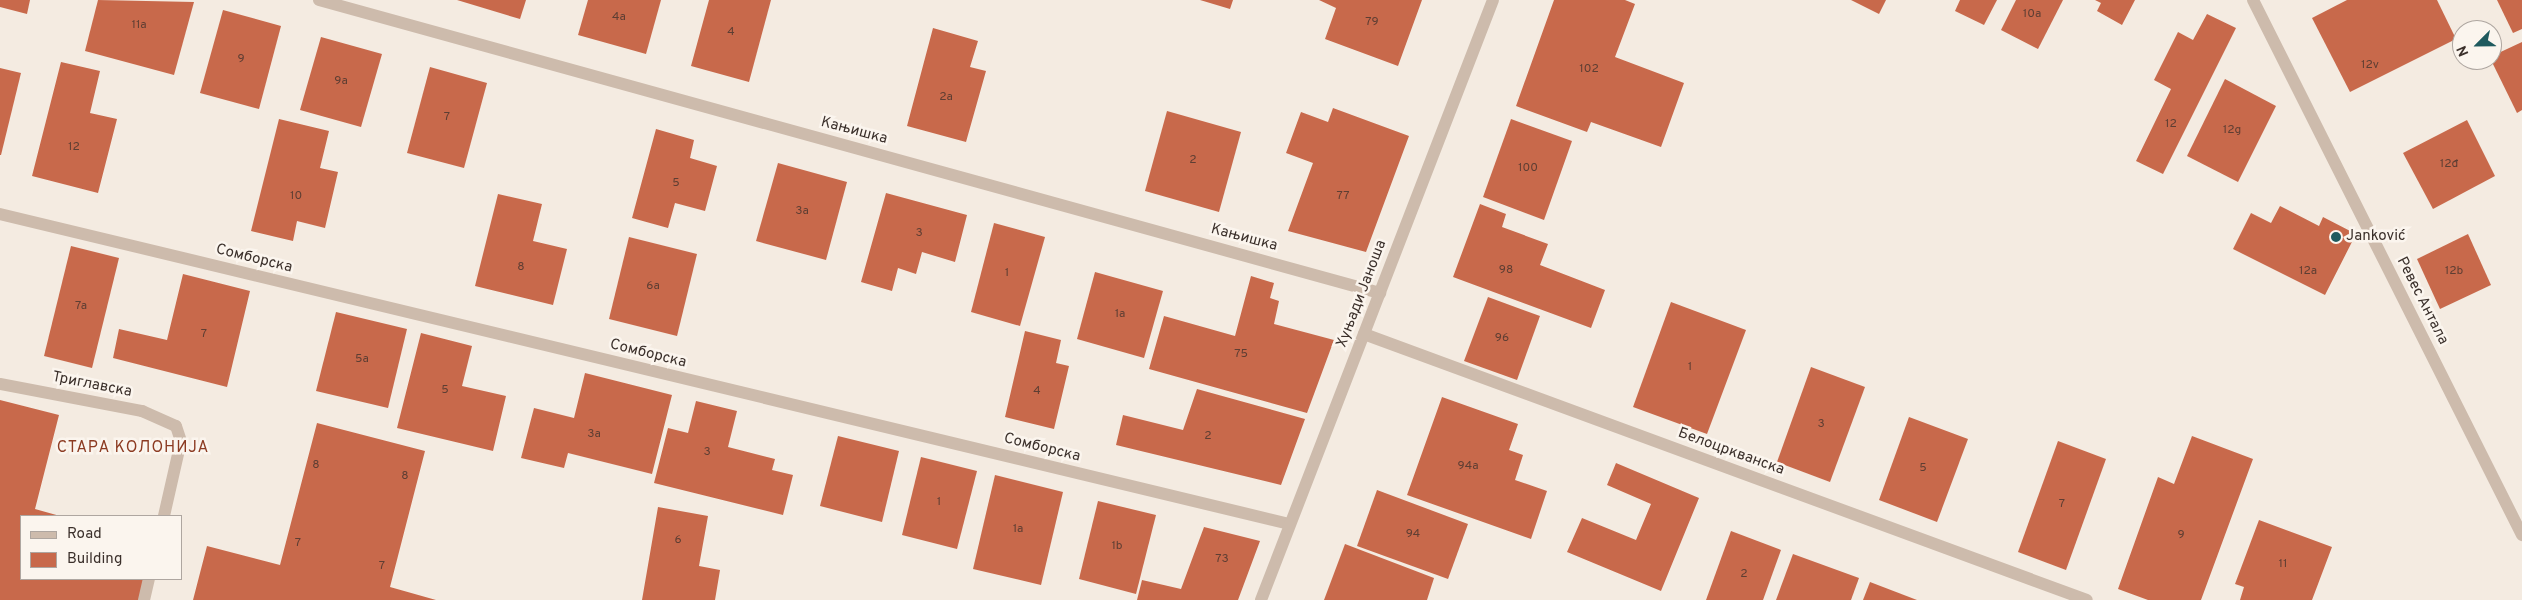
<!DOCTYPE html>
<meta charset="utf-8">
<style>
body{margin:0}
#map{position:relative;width:2522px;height:600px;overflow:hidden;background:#f4ebe1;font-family:Overpass,sans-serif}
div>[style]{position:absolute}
.building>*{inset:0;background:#c8694b}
.minor>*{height:12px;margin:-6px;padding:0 6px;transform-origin:6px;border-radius:6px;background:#cdbbac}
.tertiary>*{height:12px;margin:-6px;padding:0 6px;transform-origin:6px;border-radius:6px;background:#cdbbac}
.dots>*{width:14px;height:14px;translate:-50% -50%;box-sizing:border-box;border:2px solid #fbf5ee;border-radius:50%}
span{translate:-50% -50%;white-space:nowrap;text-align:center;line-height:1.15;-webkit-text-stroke:5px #fbf5ee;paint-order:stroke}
.number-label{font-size:12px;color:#5e3e33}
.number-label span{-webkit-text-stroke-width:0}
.street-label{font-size:15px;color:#3b302b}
.poi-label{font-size:15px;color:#3b302b}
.left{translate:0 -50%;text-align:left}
.neighbourhood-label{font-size:16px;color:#8c3b22;letter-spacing:1px}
.legend{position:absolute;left:20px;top:515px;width:162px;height:65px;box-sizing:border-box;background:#fbf5ee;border:1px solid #aea6a0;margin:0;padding:6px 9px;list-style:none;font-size:15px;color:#3b302b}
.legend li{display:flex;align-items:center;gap:10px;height:25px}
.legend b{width:25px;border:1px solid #aea6a0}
.north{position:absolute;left:2452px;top:20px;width:50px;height:50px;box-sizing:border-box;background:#fbf5ee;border:1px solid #aea6a0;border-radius:50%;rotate:247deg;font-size:14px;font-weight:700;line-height:20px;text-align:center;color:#3b302b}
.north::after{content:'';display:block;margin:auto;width:18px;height:22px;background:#1f5a5e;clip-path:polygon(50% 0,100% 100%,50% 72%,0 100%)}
</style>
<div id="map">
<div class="building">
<i style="clip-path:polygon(0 0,30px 0,27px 14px,0 7px)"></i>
<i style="clip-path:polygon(98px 0,194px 2px,174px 75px,85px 51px)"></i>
<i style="clip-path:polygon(457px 0,526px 0,520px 19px)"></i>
<i style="clip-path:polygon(588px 0,661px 0,646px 54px,578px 35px)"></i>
<i style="clip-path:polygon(709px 0,771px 0,749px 82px,691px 66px)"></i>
<i style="clip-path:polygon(1200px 0,1233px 0,1230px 9px)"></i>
<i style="clip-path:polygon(1319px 0,1422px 0,1398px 66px,1325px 39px,1336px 8px)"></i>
<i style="clip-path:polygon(1554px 0,1625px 0,1635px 4px,1615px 57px,1684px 83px,1661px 147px,1591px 122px,1587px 132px,1516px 106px)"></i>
<i style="clip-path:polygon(1851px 0,1886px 0,1879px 14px)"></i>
<i style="clip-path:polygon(1960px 0,1997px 0,1984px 25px,1955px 11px)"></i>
<i style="clip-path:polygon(2016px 0,2063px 0,2038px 49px,2001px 30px)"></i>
<i style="clip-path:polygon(2095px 0,2135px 0,2122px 25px,2097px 11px,2101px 3px)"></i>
<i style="clip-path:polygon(2347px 0,2437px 0,2456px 39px,2350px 92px,2312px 18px)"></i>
<i style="clip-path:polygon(2497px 0,2522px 0,2522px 29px,2513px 33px)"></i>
<i style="clip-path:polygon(223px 10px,281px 26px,259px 109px,200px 93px)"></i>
<i style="clip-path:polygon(2207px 14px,2236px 28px,2163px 174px,2136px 161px,2171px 89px,2154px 80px,2178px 32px,2193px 40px)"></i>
<i style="clip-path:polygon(933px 28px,978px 41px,970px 67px,986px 71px,966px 142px,907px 126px)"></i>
<i style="clip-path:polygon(321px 37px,382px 54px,361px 127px,300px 110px)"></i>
<i style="clip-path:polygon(2522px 42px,2522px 110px,2517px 113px,2491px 60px,2492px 56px)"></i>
<i style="clip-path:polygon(61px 62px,100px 71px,90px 113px,117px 119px,98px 193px,32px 176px)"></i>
<i style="clip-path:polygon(430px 67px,487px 83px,464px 168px,407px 153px)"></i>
<i style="clip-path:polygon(0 68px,21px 73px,1px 155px,0 155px)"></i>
<i style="clip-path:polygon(2225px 79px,2276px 106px,2238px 182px,2187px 156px)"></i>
<i style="clip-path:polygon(1333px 108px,1409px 136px,1366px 252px,1288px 231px,1313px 163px,1286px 153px,1301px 112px,1328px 122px)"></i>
<i style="clip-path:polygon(1167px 111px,1241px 132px,1219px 212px,1145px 191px)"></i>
<i style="clip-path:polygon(279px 119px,329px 131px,320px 168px,338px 172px,325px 228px,297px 221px,293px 241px,251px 231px)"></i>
<i style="clip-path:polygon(1511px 119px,1572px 141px,1544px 220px,1483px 197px)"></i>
<i style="clip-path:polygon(2467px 120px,2495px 176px,2433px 209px,2403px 153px)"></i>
<i style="clip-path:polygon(656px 129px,694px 140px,690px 158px,717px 166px,705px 211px,675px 203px,668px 228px,632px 218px)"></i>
<i style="clip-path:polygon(778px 163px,847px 182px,826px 260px,756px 241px)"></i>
<i style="clip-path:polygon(886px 193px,967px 215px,955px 262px,922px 252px,916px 274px,898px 268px,892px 291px,861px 282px)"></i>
<i style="clip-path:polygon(498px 194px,542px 204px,533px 241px,567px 249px,553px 305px,475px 286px)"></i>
<i style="clip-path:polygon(1480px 204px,1506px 214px,1502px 227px,1548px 244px,1540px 265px,1605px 290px,1591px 328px,1453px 277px)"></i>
<i style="clip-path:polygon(2280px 206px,2319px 226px,2323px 217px,2356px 234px,2325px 295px,2233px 249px,2251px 213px,2271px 223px)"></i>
<i style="clip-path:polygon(994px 223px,1045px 237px,1020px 326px,971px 312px)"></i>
<i style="clip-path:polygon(2468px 234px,2491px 285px,2440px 309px,2417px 259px)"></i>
<i style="clip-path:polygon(629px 237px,697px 254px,677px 336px,609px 319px)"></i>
<i style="clip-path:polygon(71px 246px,119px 258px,92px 368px,44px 356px)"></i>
<i style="clip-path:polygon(1095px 272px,1163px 291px,1144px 358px,1077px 339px)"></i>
<i style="clip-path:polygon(183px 274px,250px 291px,227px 387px,113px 358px,119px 329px,167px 340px)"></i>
<i style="clip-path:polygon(1251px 276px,1274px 283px,1270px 298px,1279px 301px,1274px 324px,1334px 340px,1307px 413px,1149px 369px,1164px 316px,1235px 336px)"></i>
<i style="clip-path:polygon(1488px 297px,1540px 316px,1517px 380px,1464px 361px)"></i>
<i style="clip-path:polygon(1671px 302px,1746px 330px,1707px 434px,1633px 407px)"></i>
<i style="clip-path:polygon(336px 312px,407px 329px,388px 408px,316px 391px)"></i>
<i style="clip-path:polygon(1025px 331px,1061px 340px,1056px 363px,1069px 366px,1054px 429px,1005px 417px)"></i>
<i style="clip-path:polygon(421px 333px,472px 346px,462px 386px,506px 396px,493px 451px,397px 428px)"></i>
<i style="clip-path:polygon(1811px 367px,1865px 387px,1830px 482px,1777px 462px)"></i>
<i style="clip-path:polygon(585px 373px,672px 395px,652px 474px,568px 453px,564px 468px,521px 458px,534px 408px,574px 418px)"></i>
<i style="clip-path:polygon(1197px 389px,1305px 419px,1281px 485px,1116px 445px,1123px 415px,1183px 430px)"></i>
<i style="clip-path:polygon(1442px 397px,1518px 424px,1509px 450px,1523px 455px,1515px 480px,1547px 491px,1531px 539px,1407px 495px)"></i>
<i style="clip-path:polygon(0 400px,59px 415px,35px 509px,60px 516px,21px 516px,21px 579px,146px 579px,140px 600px,0 600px)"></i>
<i style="clip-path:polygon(696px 401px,737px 411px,728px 447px,775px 459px,772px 470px,793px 475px,783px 515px,654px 483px,668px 428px,688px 433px)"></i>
<i style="clip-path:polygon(1909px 417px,1968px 439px,1937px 522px,1879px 500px)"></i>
<i style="clip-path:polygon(317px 423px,425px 451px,390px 587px,436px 600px,193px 600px,207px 546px,280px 565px)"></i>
<i style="clip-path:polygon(838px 436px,899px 451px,882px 522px,820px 506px)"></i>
<i style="clip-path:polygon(2192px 436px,2253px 459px,2201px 600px,2148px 600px,2118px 589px,2158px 477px,2174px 484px)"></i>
<i style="clip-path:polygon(2058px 441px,2106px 459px,2066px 570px,2018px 552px)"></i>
<i style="clip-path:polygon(921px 457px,977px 471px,957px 549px,902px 535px)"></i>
<i style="clip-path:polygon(1616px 463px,1699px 498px,1661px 591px,1567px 552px,1582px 518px,1636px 540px,1651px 504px,1607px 485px)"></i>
<i style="clip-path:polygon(995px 475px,1063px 492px,1041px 585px,973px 569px)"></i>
<i style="clip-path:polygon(1377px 490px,1468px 524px,1448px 579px,1357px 546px)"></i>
<i style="clip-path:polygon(1098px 501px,1156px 515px,1136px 594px,1079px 579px)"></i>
<i style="clip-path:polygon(658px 507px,708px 516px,699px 566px,720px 570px,715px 600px,642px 600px)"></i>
<i style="clip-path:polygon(2259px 520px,2332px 547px,2312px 600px,2240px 600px,2244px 587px,2235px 584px)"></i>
<i style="clip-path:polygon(1204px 527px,1260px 541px,1238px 600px,1137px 600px,1142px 580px,1181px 589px)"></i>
<i style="clip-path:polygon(1731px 531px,1781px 550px,1763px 600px,1706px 600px)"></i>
<i style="clip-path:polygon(1345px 544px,1434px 578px,1427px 600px,1324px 600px)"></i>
<i style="clip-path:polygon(1793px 554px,1859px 578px,1851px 600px,1776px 600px)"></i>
<i style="clip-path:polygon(1870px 582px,1917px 600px,1863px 600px)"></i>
</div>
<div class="minor">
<i style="left:319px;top:0;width:1101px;rotate:15.44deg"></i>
<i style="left:2253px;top:0;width:599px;rotate:63.31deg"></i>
<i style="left:0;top:214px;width:1326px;rotate:13.52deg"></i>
<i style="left:1364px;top:334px;width:770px;rotate:20.2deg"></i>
<i style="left:0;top:384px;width:145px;rotate:10.8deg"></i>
<i style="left:142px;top:411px;width:37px;rotate:24deg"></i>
<i style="left:176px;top:426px;width:16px;rotate:72deg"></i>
<i style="left:181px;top:441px;width:77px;rotate:102.8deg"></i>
<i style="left:144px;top:600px;width:22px;rotate:-77deg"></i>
</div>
<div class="tertiary">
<i style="left:1261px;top:600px;width:643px;rotate:-68.86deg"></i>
</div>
<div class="dots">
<i style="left:2336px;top:237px;background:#1f5a5e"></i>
</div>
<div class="number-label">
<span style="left:2032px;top:15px">10a</span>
<span style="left:619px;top:18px">4a</span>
<span style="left:1372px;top:23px">79</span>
<span style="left:139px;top:26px">11a</span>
<span style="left:731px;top:33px">4</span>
<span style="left:241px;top:60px">9</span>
<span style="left:2370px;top:66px">12v</span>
<span style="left:1589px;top:70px">102</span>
<span style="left:341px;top:82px">9a</span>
<span style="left:946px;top:98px">2a</span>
<span style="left:447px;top:118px">7</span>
<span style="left:2171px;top:125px">12</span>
<span style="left:2232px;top:131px">12g</span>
<span style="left:74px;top:148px">12</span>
<span style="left:1193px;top:161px">2</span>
<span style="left:2449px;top:165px">12đ</span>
<span style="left:1528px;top:169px">100</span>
<span style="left:676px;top:184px">5</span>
<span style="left:296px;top:197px">10</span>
<span style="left:1343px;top:197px">77</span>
<span style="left:802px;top:212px">3a</span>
<span style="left:919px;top:234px">3</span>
<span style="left:521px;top:268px">8</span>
<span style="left:1506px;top:271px">98</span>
<span style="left:2308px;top:272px">12a</span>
<span style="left:2454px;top:272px">12b</span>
<span style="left:1007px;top:274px">1</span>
<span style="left:653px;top:287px">6a</span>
<span style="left:81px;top:307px">7a</span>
<span style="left:1120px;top:315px">1a</span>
<span style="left:204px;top:335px">7</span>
<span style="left:1502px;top:339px">96</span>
<span style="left:1241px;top:355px">75</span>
<span style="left:362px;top:360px">5a</span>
<span style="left:1690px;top:368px">1</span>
<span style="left:445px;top:391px">5</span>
<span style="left:1037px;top:392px">4</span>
<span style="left:1821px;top:425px">3</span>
<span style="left:594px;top:435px">3a</span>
<span style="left:1208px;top:437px">2</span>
<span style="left:707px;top:453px">3</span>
<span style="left:316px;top:466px">8</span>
<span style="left:1468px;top:467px">94a</span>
<span style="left:1923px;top:469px">5</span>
<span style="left:405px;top:477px">8</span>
<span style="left:939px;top:503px">1</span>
<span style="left:2062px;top:505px">7</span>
<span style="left:1018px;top:530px">1a</span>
<span style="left:1413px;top:535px">94</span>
<span style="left:2181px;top:536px">9</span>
<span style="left:678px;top:541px">6</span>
<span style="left:298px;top:544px">7</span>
<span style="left:1117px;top:547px">1b</span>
<span style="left:1222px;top:560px">73</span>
<span style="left:2283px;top:565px">11</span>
<span style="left:382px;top:567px">7</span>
<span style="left:1744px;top:575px">2</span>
</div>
<div class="street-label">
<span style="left:854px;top:131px;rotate:15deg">Кањишка</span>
<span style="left:1244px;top:238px;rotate:15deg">Кањишка</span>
<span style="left:254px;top:259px;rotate:14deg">Сомборска</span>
<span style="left:1362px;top:294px;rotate:-69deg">Хуњади Јаноша</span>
<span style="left:2422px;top:301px;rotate:63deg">Ревес Антала</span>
<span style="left:648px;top:354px;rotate:14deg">Сомборска</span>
<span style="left:92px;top:385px;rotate:11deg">Триглавска</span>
<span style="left:1042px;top:448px;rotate:14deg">Сомборска</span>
<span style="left:1731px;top:452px;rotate:20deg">Белоцркванска</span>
</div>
<div class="poi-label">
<span class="left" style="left:2346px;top:237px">Janković</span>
</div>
<div class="neighbourhood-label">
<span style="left:133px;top:448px">СТАРА КОЛОНИЈА</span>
</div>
<ul class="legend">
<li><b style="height:6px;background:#cdbbac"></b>Road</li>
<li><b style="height:14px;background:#c8694b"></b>Building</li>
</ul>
<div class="north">N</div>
</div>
